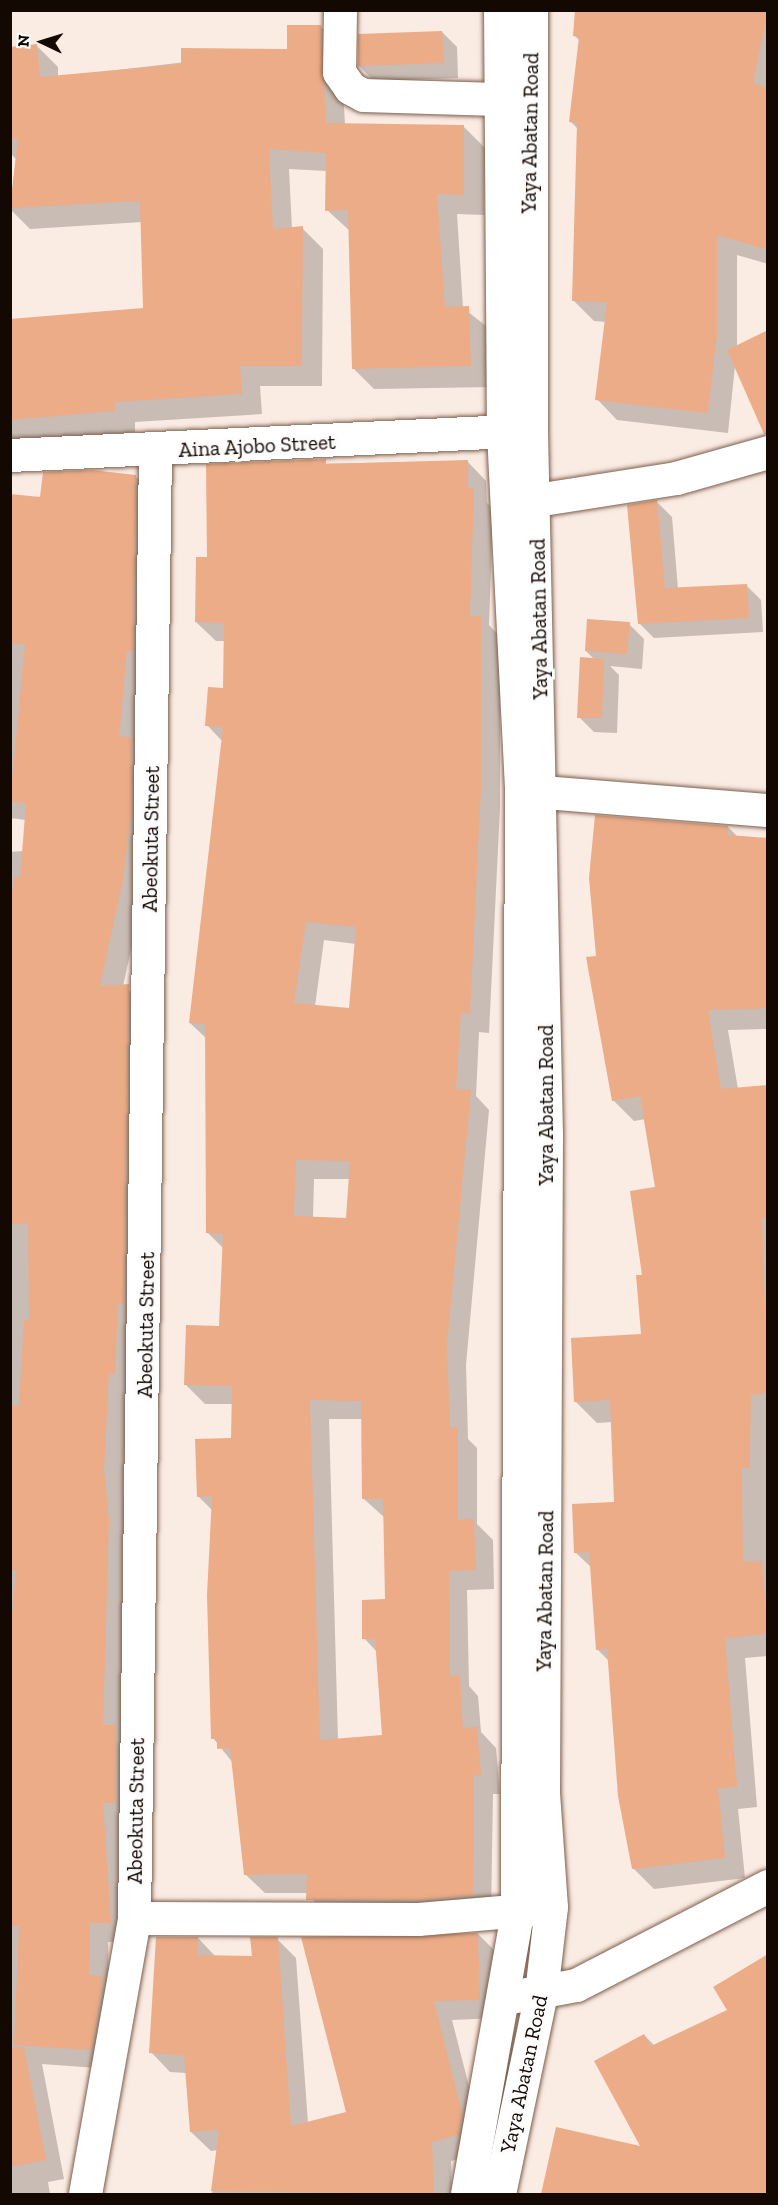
<!DOCTYPE html>
<style>
body{margin:0}
#map{position:relative;width:778px;height:2205px;overflow:hidden;background:#faebe3;font-family:"Zilla Slab",serif}
div>[style]{position:absolute}
.shadow>*{inset:0;background:#0003}
.building>*{inset:0;background:#ecac87}
.roads{filter:drop-shadow(0 0 2px #7d5e4c) drop-shadow(0 0 2px #7d5e4c)}
.minor>*{height:33px;margin:-16.5px;padding:0 16.5px;transform-origin:16.5px;border-radius:16.5px;background:#fff}
.major>*{height:33px;margin:-16.5px;padding:0 16.5px;transform-origin:16.5px;border-radius:16.5px;background:#fff}
span{translate:-50% -50%;white-space:nowrap;text-align:center;line-height:1.15;-webkit-text-stroke:6px #fcfcfc;paint-order:stroke}
.street-label{font-size:21px;color:#140803}
.frame{position:absolute;inset:0;border:12px solid #140803;pointer-events:none}
.north{position:absolute;left:12px;top:12px;width:60px;height:60px;-webkit-text-stroke:4px #fcfcfc;paint-order:stroke;rotate:274deg;font-size:16px;font-weight:700;line-height:24px;text-align:center;color:#140803}
.north::after{content:'';display:block;margin:auto;width:21px;height:27px;background:#140803;clip-path:polygon(50% 0,100% 100%,50% 72%,0 100%)}
</style>
<div id="map">
<div class="shadow">
<i style="clip-path:polygon(768px 10px,768px 264px,737px 255px,737px 347px,728px 433px,617px 420px,597px 399px,606px 322px,594px 321px,574px 301px,579px 130px,571px 122px,580px 41px,575px 36px)"></i>
<i style="clip-path:polygon(320px 26px,341px 47px,345px 125px,464px 127px,485px 148px,484px 215px,457px 214px,463px 308px,490px 329px,491px 387px,374px 389px,353px 368px,350px 231px,327px 210px,327px 171px,289px 169px,292px 229px,302px 228px,323px 249px,322px 386px,260px 386px,262px 414px,135px 422px,135px 432px,10px 442px,10px 321px,145px 310px,142px 222px,30px 229px,10px 209px,16px 159px,10px 153px,10px 49px,37px 46px,58px 67px,58px 77px,288px 50px)"></i>
<i style="clip-path:polygon(442px 32px,457px 47px,458px 78px,374px 81px,359px 66px)"></i>
<i style="clip-path:polygon(evenodd,467px 461px,486px 481px,487px 503px,493px 508px,489px 625px,500px 637px,500px 808px,489px 1033px,479px 1032px,476px 1096px,489px 1110px,466px 1365px,468px 1439px,477px 1448px,477px 1524px,493px 1540px,494px 1589px,467px 1590px,469px 1686px,478px 1696px,481px 1732px,496px 1748px,500px 1794px,493px 1794px,491px 1914px,327px 1919px,308px 1893px,265px 1893px,245px 1874px,233px 1763px,213px 1738px,212px 1510px,198px 1496px,232px 1439px,233px 1404px,205px 1404px,185px 1384px,220px 1328px,224px 1249px,208px 1233px,206px 1038px,190px 1023px,223px 742px,207px 725px,225px 689px,225px 641px,216px 641px,196px 622px,209px 559px,208px 466px,467px 461px,324px 940px,356px 944px,351px 1009px,315px 1006px,324px 940px,467px 461px,314px 1179px,350px 1179px,347px 1219px,313px 1218px,314px 1179px,467px 461px,329px 1419px,363px 1419px,364px 1499px,385px 1518px,387px 1601px,364px 1638px,378px 1653px,384px 1736px,338px 1740px,329px 1419px)"></i>
<i style="clip-path:polygon(135px 476px,155px 496px,142px 900px,123px 986px,147px 1005px,123px 1490px,128px 1543px,130px 1941px,108px 1942px,111px 2069px,42px 2064px,64px 2179px,48px 2182px,50px 2194px,10px 2194px,10px 852px,23px 851px,26px 820px,10px 818px,10px 496px,41px 499px)"></i>
<i style="clip-path:polygon(657px 502px,672px 517px,678px 589px,746px 585px,761px 600px,763px 632px,654px 638px,639px 623px)"></i>
<i style="clip-path:polygon(629px 624px,644px 639px,642px 669px,610px 666px,619px 675px,617px 733px,594px 732px,579px 717px,595px 660px,586px 651px)"></i>
<i style="clip-path:polygon(728px 827px,738px 837px,768px 840px,768px 1047px,766px 1029px,728px 1030px,738px 1089px,768px 1086px,768px 1656px,745px 1658px,757px 1807px,738px 1809px,745px 1878px,654px 1889px,633px 1868px,610px 1662px,597px 1649px,592px 1568px,575px 1552px,616px 1504px,612px 1422px,597px 1423px,576px 1402px,642px 1335px,644px 1276px,657px 1189px,646px 1119px,634px 1121px,613px 1100px,597px 957px)"></i>
<i style="clip-path:polygon(478px 1934px,497px 1953px,498px 2018px,452px 2020px,481px 2133px,477px 2154px,451px 2161px,452px 2194px,212px 2194px,218px 2150px,211px 2151px,191px 2132px,187px 2073px,170px 2072px,151px 2052px,198px 1938px,216px 1957px,254px 1958px,277px 1939px,296px 1958px,308px 2123px,348px 2113px)"></i>
<i style="clip-path:polygon(768px 1956px,768px 2194px,542px 2194px,557px 2128px,643px 2148px,644px 2035px,655px 2046px,729px 2011px)"></i>
</div>
<div class="building">
<i style="clip-path:polygon(575px 10px,768px 10px,753px 83px,768px 88px,768px 250px,717px 235px,717px 334px,708px 413px,595px 400px,607px 302px,572px 301px,577px 123px,569px 122px,579px 37px,573px 36px)"></i>
<i style="clip-path:polygon(287px 25px,321px 25px,326px 123px,464px 125px,464px 195px,437px 194px,445px 307px,469px 306px,471px 366px,352px 369px,348px 210px,325px 211px,326px 153px,269px 149px,273px 229px,303px 226px,302px 366px,240px 366px,242px 394px,115px 402px,115px 411px,10px 420px,10px 319px,143px 308px,140px 201px,10px 208px,18px 138px,10px 139px,10px 47px,37px 44px,40px 77px,181px 64px,181px 48px,287px 49px)"></i>
<i style="clip-path:polygon(442px 31px,444px 63px,358px 66px,358px 34px)"></i>
<i style="clip-path:polygon(768px 330px,768px 434px,764px 434px,727px 350px)"></i>
<i style="clip-path:polygon(evenodd,326px 459px,326px 464px,468px 460px,468px 488px,474px 488px,470px 616px,481px 616px,481px 788px,470px 1014px,461px 1013px,456px 1089px,471px 1090px,447px 1345px,450px 1427px,458px 1427px,458px 1520px,474px 1519px,476px 1570px,449px 1571px,450px 1676px,460px 1675px,463px 1728px,477px 1727px,481px 1775px,474px 1776px,473px 1895px,417px 1900px,306px 1900px,307px 1874px,244px 1875px,230px 1748px,217px 1749px,217px 1739px,211px 1739px,207px 1595px,212px 1496px,197px 1497px,195px 1439px,231px 1438px,232px 1386px,184px 1385px,186px 1325px,219px 1326px,223px 1234px,206px 1233px,205px 1024px,189px 1023px,223px 727px,205px 726px,208px 687px,223px 688px,224px 623px,195px 622px,196px 557px,207px 557px,206px 464px,326px 459px,306px 922px,356px 927px,349px 1008px,294px 1003px,306px 922px,326px 459px,296px 1160px,350px 1161px,346px 1218px,294px 1216px,296px 1160px,326px 459px,310px 1400px,361px 1401px,362px 1499px,383px 1499px,385px 1599px,362px 1600px,362px 1639px,375px 1639px,382px 1735px,320px 1740px,310px 1400px)"></i>
<i style="clip-path:polygon(92px 470px,136px 475px,133px 651px,127px 651px,119px 736px,132px 738px,131px 813px,123px 880px,100px 986px,129px 984px,124px 1304px,118px 1304px,115px 1374px,109px 1373px,104px 1470px,109px 1522px,103px 1725px,116px 1725px,115px 1803px,103px 1803px,111px 1923px,90px 1923px,89px 1975px,103px 1977px,92px 2050px,14px 2045px,19px 1926px,10px 1926px,10px 1639px,16px 1570px,10px 1570px,10px 1405px,19px 1406px,24px 1320px,29px 1320px,28px 1223px,10px 1224px,10px 901px,15px 877px,20px 878px,26px 803px,10px 802px,25px 644px,12px 643px,10px 494px,40px 497px,43px 472px)"></i>
<i style="clip-path:polygon(657px 500px,665px 588px,747px 584px,749px 618px,638px 624px,627px 505px)"></i>
<i style="clip-path:polygon(587px 619px,630px 622px,627px 654px,585px 651px)"></i>
<i style="clip-path:polygon(580px 657px,604px 659px,602px 718px,577px 718px)"></i>
<i style="clip-path:polygon(595px 815px,728px 826px,728px 835px,768px 838px,768px 1008px,708px 1010px,721px 1089px,768px 1085px,768px 1218px,762px 1218px,768px 1393px,751px 1395px,750px 1468px,742px 1468px,743px 1562px,762px 1561px,768px 1634px,725px 1638px,737px 1787px,718px 1788px,725px 1858px,632px 1869px,618px 1796px,607px 1649px,596px 1650px,589px 1552px,574px 1553px,572px 1504px,614px 1502px,610px 1400px,574px 1402px,571px 1338px,641px 1334px,636px 1275px,642px 1275px,630px 1191px,655px 1187px,640px 1096px,612px 1101px,586px 957px,596px 956px,589px 878px)"></i>
<i style="clip-path:polygon(478px 1933px,480px 2000px,434px 2001px,462px 2113px,458px 2135px,432px 2142px,434px 2194px,211px 2191px,219px 2130px,190px 2132px,184px 2055px,149px 2053px,156px 1937px,198px 1937px,197px 1955px,252px 1956px,250px 1937px,278px 1937px,291px 2126px,346px 2112px,301px 1937px)"></i>
<i style="clip-path:polygon(768px 1954px,768px 2194px,541px 2194px,556px 2127px,640px 2146px,594px 2061px,644px 2034px,651px 2046px,727px 2010px,713px 1987px)"></i>
<i style="clip-path:polygon(24px 2047px,46px 2160px,10px 2167px,10px 2048px)"></i>
</div>
<div class="roads">
<div class="minor">
<i style="left:340px;top:10px;width:62px;rotate:90.9deg"></i>
<i style="left:339px;top:72px;width:19px;rotate:55deg"></i>
<i style="left:350px;top:88px;width:15px;rotate:28deg"></i>
<i style="left:363px;top:95px;width:134px;rotate:1.7deg"></i>
<i style="left:10px;top:455px;width:521px;rotate:-2.75deg"></i>
<i style="left:536px;top:500px;width:142px;rotate:-8.9deg"></i>
<i style="left:676px;top:478px;width:96px;rotate:-15.8deg"></i>
<i style="left:543px;top:792px;width:226px;rotate:4.6deg"></i>
<i style="left:134px;top:1918px;width:284px;rotate:0.2deg"></i>
<i style="left:418px;top:1919px;width:128px;rotate:-4.9deg"></i>
<i style="left:505px;top:1998px;width:72px;rotate:-10.4deg"></i>
<i style="left:576px;top:1985px;width:216px;rotate:-27.3deg"></i>
<i style="left:85px;top:2194px;width:280px;rotate:-79.9deg"></i>
<i style="left:134px;top:1918px;width:1467px;rotate:-89.18deg"></i>
</div>
<div class="major">
<i style="left:467px;top:2194px;width:286px;rotate:-79.9deg"></i>
<i style="left:517px;top:1912px;width:1124px;rotate:-89.8deg"></i>
<i style="left:521px;top:788px;width:354px;rotate:-92.9deg"></i>
<i style="left:503px;top:434px;width:424px;rotate:-90.4deg"></i>
<i style="left:499px;top:2194px;width:205px;rotate:-78.2deg"></i>
<i style="left:541px;top:1993px;width:87px;rotate:-83.4deg"></i>
<i style="left:551px;top:1907px;width:114px;rotate:-94deg"></i>
<i style="left:543px;top:1793px;width:658px;rotate:-89.74deg"></i>
<i style="left:546px;top:1135px;width:705px;rotate:-91.22deg"></i>
<i style="left:531px;top:430px;width:420px;rotate:-90deg"></i>
</div>
</div>
<div class="street-label">
<span style="left:530px;top:133px;rotate:-89deg">Yaya Abatan Road</span>
<span style="left:257px;top:446px;rotate:-3deg">Aina Ajobo Street</span>
<span style="left:539px;top:619px;rotate:-91deg">Yaya Abatan Road</span>
<span style="left:151px;top:839px;rotate:-89deg">Abeokuta Street</span>
<span style="left:546px;top:1105px;rotate:-90deg">Yaya Abatan Road</span>
<span style="left:146px;top:1325px;rotate:-89deg">Abeokuta Street</span>
<span style="left:545px;top:1591px;rotate:-89deg">Yaya Abatan Road</span>
<span style="left:136px;top:1811px;rotate:-89deg">Abeokuta Street</span>
<span style="left:524px;top:2074px;rotate:-78deg">Yaya Abatan Road</span>
</div>
<div class="frame"></div>
<div class="north">N</div>
</div>
